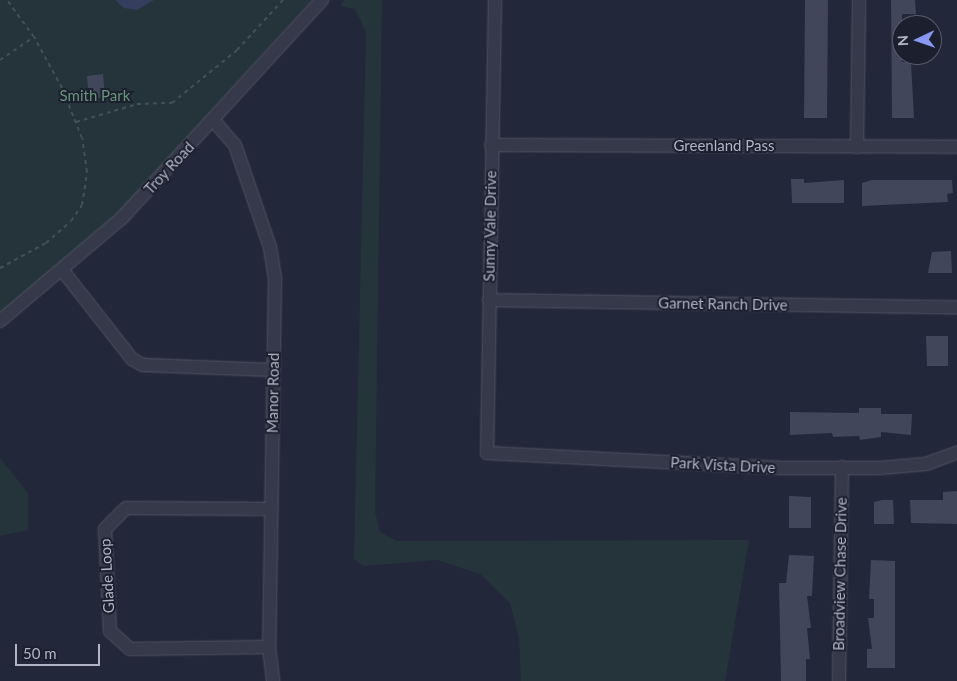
<!DOCTYPE html>
<style>
body{margin:0}
#map{position:relative;width:957px;height:681px;overflow:hidden;background:#222739;font-family:Lato,sans-serif}
div>[style]{position:absolute}
.green>*{inset:0;background:#25343b}
.water>*{inset:0;background:#363e5f}
.building>*{inset:0;background:#42465a}
.path>*{height:2px;margin-top:-1px;transform-origin:0;background:repeating-linear-gradient(90deg,#424f57 0 4px,transparent 0 8px)}
.roads{filter:drop-shadow(0 0 1px #515464) drop-shadow(0 0 1px #515464)}
.minor>*{height:12px;margin:-6px;padding:0 6px;transform-origin:6px;border-radius:6px;background:#363949}
span{translate:-50% -50%;white-space:nowrap;text-align:center;line-height:1.15;-webkit-text-stroke:4px #1b1f2e;paint-order:stroke}
.park-label{font-size:15px;color:#69957d}
.street-label{font-size:15px;color:#b1b4c5}
.north{position:absolute;left:892px;top:15px;width:50px;height:50px;box-sizing:border-box;background:#1b1f2e;border:1px solid #575b6a;border-radius:50%;rotate:267deg;font-size:14px;font-weight:700;line-height:20px;text-align:center;color:#b1b4c5}
.north::after{content:'';display:block;margin:auto;width:18px;height:22px;background:#8898f3;clip-path:polygon(50% 0,100% 100%,50% 72%,0 100%)}
.scale{position:absolute;left:15px;top:644px;width:85px;height:22px;box-sizing:border-box;border:2px solid #b1b4c5;border-top:0;padding-left:6px;font-size:15px;line-height:18px;white-space:nowrap;color:#b1b4c5;-webkit-text-stroke:4px #1b1f2e;paint-order:stroke}
</style>
<div id="map">
<div class="green">
<i style="clip-path:polygon(0 0,311px 0,89px 246px,0 314px)"></i>
<i style="clip-path:polygon(344px 0,382px 0,375px 512px,380px 532px,397px 541px,749px 540px,725px 681px,521px 681px,519px 638px,510px 603px,480px 574px,437px 560px,363px 566px,354px 559px,366px 32px,355px 9px,340px 6px)"></i>
<i style="clip-path:polygon(0 458px,28px 493px,28px 530px,0 536px)"></i>
</div>
<div class="water">
<i style="clip-path:polygon(115px 0,154px 0,137px 10px,124px 8px)"></i>
</div>
<div class="building">
<i style="clip-path:polygon(805px 0,828px 0,827px 118px,804px 118px)"></i>
<i style="clip-path:polygon(891px 0,915px 0,916px 14px,902px 14px,902px 62px,911px 62px,914px 118px,892px 118px)"></i>
<i style="clip-path:polygon(103px 74px,105px 97px,89px 99px,87px 76px)"></i>
<i style="clip-path:polygon(791px 179px,804px 179px,804px 183px,844px 180px,844px 203px,792px 203px)"></i>
<i style="clip-path:polygon(872px 180px,952px 180px,953px 193px,947px 194px,948px 202px,862px 206px,862px 183px)"></i>
<i style="clip-path:polygon(951px 251px,952px 273px,928px 273px,932px 252px)"></i>
<i style="clip-path:polygon(926px 336px,948px 336px,948px 366px,927px 366px)"></i>
<i style="clip-path:polygon(859px 408px,881px 408px,881px 414px,912px 414px,911px 435px,881px 432px,881px 437px,860px 440px,859px 436px,833px 437px,832px 433px,790px 435px,790px 412px,859px 413px)"></i>
<i style="clip-path:polygon(957px 491px,957px 524px,911px 523px,910px 500px,943px 500px,943px 492px)"></i>
<i style="clip-path:polygon(789px 496px,811px 497px,811px 528px,789px 528px)"></i>
<i style="clip-path:polygon(882px 500px,893px 500px,894px 524px,874px 524px,874px 502px)"></i>
<i style="clip-path:polygon(789px 555px,814px 556px,812px 596px,807px 596px,811px 628px,807px 628px,810px 659px,806px 659px,806px 681px,781px 681px,779px 583px,786px 583px)"></i>
<i style="clip-path:polygon(871px 560px,895px 561px,895px 668px,867px 668px,867px 649px,872px 649px,868px 618px,874px 618px,874px 599px,869px 599px)"></i>
</div>
<div class="path">
<i style="left:0;top:60px;width:40px;rotate:-34deg"></i>
<i style="left:76px;top:122px;width:64px;rotate:-16.4deg"></i>
<i style="left:137px;top:104px;width:35px;rotate:-2deg"></i>
<i style="left:172px;top:103px;width:84px;rotate:-39.2deg"></i>
<i style="left:237px;top:50px;width:68px;rotate:-47.4deg"></i>
<i style="left:0;top:268px;width:52px;rotate:-28.5deg"></i>
<i style="left:46px;top:243px;width:33px;rotate:-41deg"></i>
<i style="left:71px;top:221px;width:19px;rotate:-55deg"></i>
<i style="left:82px;top:205px;width:33px;rotate:-81deg"></i>
<i style="left:87px;top:172px;width:34px;rotate:-98deg"></i>
<i style="left:82px;top:138px;width:54px;rotate:-111.8deg"></i>
<i style="left:62px;top:88px;width:58px;rotate:-118.8deg"></i>
<i style="left:34px;top:37px;width:46px;rotate:-126.1deg"></i>
</div>
<div class="roads">
<div class="minor">
<i style="left:495px;top:0;width:453px;rotate:91deg"></i>
<i style="left:487px;top:453px;width:292px;rotate:2.9deg"></i>
<i style="left:779px;top:468px;width:100px"></i>
<i style="left:879px;top:468px;width:47px;rotate:-4.9deg"></i>
<i style="left:926px;top:464px;width:33px;rotate:-20deg"></i>
<i style="left:213px;top:120px;width:33px;rotate:49deg"></i>
<i style="left:235px;top:145px;width:108px;rotate:71.1deg"></i>
<i style="left:270px;top:247px;width:32px;rotate:81deg"></i>
<i style="left:275px;top:279px;width:368px;rotate:90.9deg"></i>
<i style="left:269px;top:647px;width:34px;rotate:83deg"></i>
<i style="left:491px;top:145px;width:466px;rotate:0.2deg"></i>
<i style="left:857px;top:147px;width:147px;rotate:-89.2deg"></i>
<i style="left:63px;top:271px;width:112px;rotate:51.9deg"></i>
<i style="left:132px;top:359px;width:13px;rotate:29deg"></i>
<i style="left:143px;top:365px;width:130px;rotate:2.2deg"></i>
<i style="left:489px;top:300px;width:468px;rotate:0.9deg"></i>
<i style="left:0;top:321px;width:160px;rotate:-40.2deg"></i>
<i style="left:122px;top:218px;width:296px;rotate:-47.5deg"></i>
<i style="left:269px;top:647px;width:139px;rotate:179.2deg"></i>
<i style="left:130px;top:649px;width:27px;rotate:-138deg"></i>
<i style="left:110px;top:631px;width:102px;rotate:-92.8deg"></i>
<i style="left:105px;top:529px;width:30px;rotate:-45deg"></i>
<i style="left:126px;top:508px;width:144px;rotate:0.4deg"></i>
<i style="left:839px;top:681px;width:214px;rotate:-89.2deg"></i>
</div>
</div>
<div class="park-label">
<span style="left:95px;top:96px">Smith Park</span>
</div>
<div class="street-label">
<span style="left:724px;top:146px">Greenland Pass</span>
<span style="left:169px;top:168px;rotate:-47deg">Troy Road</span>
<span style="left:490px;top:226px;rotate:-89deg">Sunny Vale Drive</span>
<span style="left:723px;top:304px;rotate:1deg">Garnet Ranch Drive</span>
<span style="left:273px;top:393px;rotate:-89deg">Manor Road</span>
<span style="left:723px;top:465px;rotate:3deg">Park Vista Drive</span>
<span style="left:840px;top:574px;rotate:-89deg">Broadview Chase Drive</span>
<span style="left:107px;top:576px;rotate:-93deg">Glade Loop</span>
</div>
<div class="north">N</div>
<div class="scale">50 m</div>
</div>
